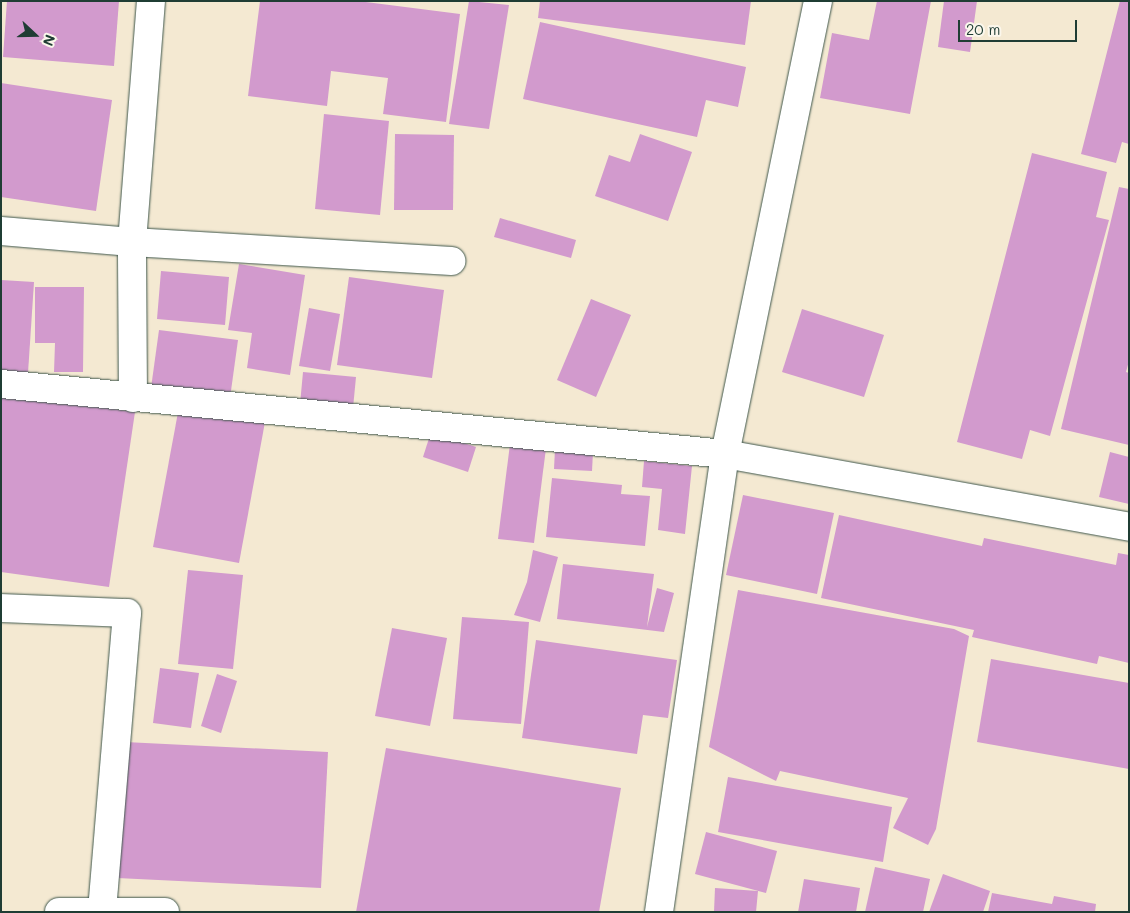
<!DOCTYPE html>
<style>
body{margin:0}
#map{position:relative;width:1130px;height:913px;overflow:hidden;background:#f4e9d2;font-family:Mali,sans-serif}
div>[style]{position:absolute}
.building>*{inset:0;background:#d29acd}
.roads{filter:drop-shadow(0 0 1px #3f574c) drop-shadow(0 0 1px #3f574c)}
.street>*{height:28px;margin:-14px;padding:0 14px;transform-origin:14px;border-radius:14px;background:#fff}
span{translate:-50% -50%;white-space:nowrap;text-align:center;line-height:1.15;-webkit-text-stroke:4.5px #fbf7ec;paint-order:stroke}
.frame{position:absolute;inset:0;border:2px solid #1f3d34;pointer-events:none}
.north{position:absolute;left:10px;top:10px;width:50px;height:50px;-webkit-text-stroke:4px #fbf7ec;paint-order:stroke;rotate:111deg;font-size:14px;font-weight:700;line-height:20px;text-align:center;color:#1f3d34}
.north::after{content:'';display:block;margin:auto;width:18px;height:22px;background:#1f3d34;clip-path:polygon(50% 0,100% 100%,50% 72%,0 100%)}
.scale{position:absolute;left:958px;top:20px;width:119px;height:22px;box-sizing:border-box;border:2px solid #1f3d34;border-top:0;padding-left:6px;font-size:15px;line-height:18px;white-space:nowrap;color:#1f3d34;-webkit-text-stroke:4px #fbf7ec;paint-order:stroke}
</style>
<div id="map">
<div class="building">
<i style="clip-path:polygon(7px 1px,119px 1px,114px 66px,3px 57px)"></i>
<i style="clip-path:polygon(260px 1px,358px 1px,460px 14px,446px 122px,383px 114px,388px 78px,331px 71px,327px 106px,248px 96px)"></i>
<i style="clip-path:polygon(469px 1px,509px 5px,489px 129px,449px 124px)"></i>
<i style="clip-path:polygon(540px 1px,751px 1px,745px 45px,538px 18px)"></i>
<i style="clip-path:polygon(877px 1px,931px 1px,910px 114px,820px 98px,832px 33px,869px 40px)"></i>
<i style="clip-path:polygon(944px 1px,977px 1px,970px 52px,938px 47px)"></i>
<i style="clip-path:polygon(1120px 1px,1129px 1px,1129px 144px,1122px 142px,1116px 163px,1081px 154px)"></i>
<i style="clip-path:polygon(540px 22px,746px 67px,738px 107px,706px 100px,697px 137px,523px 99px)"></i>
<i style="clip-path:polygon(1px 83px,112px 100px,96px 211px,1px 197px)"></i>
<i style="clip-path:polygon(324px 114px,389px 121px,380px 215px,315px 209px)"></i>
<i style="clip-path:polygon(395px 134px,454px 135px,453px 210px,394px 210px)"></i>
<i style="clip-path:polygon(640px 134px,692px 152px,668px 221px,595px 196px,609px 155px,630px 162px)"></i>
<i style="clip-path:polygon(1032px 153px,1107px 172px,1096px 217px,1109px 220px,1050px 436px,1030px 430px,1022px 459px,957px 442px)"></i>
<i style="clip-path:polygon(1119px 187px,1129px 189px,1129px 361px,1126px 372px,1129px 373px,1129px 445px,1061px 429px)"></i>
<i style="clip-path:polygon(500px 218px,576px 240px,571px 258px,494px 237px)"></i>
<i style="clip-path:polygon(239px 264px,305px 275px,290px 375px,247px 368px,252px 333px,228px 330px)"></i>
<i style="clip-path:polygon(161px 271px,229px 277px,225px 325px,157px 319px)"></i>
<i style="clip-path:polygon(349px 277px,444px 290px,432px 378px,337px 365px)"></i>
<i style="clip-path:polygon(1px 280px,34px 282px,28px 373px,1px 371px)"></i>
<i style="clip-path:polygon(35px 287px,84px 287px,83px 372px,54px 372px,55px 343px,35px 343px)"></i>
<i style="clip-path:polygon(591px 299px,631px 315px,596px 397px,557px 380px)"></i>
<i style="clip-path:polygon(309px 308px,340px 314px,330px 371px,299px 366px)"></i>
<i style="clip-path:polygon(802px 309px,884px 335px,864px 397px,782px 372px)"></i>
<i style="clip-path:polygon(159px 330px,238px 340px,230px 398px,151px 388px)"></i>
<i style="clip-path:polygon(303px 372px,356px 377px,353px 408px,300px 404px)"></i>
<i style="clip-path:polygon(1px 393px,135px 412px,109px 587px,1px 572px)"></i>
<i style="clip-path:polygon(179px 407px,265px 422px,239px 563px,153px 547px)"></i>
<i style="clip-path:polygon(431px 432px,476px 447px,468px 472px,423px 457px)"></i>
<i style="clip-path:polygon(510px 444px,546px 448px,534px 543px,498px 539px)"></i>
<i style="clip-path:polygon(555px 449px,593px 452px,592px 471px,554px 469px)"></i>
<i style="clip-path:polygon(1110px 452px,1129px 457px,1129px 504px,1099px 497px)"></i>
<i style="clip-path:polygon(644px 461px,692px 466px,685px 534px,658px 530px,662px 489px,642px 487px)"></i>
<i style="clip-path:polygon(552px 478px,622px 485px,621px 494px,650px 496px,645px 546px,546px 537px)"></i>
<i style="clip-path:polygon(743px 495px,834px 513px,817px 594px,726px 575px)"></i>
<i style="clip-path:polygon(839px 515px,982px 546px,984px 538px,1116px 565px,1118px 553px,1129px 555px,1129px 663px,1099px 656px,1097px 664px,972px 637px,974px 630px,821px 598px)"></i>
<i style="clip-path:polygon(533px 550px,558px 557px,540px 622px,514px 615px,527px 582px)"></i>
<i style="clip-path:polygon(563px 564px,654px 574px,647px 627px,657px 588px,674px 593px,664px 632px,557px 619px)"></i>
<i style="clip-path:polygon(188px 570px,243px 575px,233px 669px,178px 664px)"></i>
<i style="clip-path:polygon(738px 590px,954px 629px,969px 636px,936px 829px,928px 845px,893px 828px,908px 798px,780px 771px,776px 781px,709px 747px)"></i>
<i style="clip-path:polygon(462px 617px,529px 622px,521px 724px,453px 719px)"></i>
<i style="clip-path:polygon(392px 628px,447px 638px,430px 726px,375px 716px)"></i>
<i style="clip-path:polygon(536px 640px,677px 660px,668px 718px,643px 715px,637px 754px,522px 738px)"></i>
<i style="clip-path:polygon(991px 659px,1129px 683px,1129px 769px,977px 742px)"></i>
<i style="clip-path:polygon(160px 668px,199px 673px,191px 728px,153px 723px)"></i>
<i style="clip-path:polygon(217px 674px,237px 681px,221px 733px,201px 726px)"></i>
<i style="clip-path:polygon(125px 742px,328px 752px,321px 888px,117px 878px)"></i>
<i style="clip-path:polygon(386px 748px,621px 788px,599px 912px,356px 912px)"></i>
<i style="clip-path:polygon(728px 777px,892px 807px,883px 862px,718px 832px)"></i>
<i style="clip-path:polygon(706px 832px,777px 851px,766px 893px,695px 874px)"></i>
<i style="clip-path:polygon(875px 867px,930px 879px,923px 912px,865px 912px)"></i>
<i style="clip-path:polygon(943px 874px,990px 891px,983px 912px,929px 912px)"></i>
<i style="clip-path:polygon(804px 879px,860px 888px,856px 912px,798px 912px)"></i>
<i style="clip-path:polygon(715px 888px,758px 891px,756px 912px,714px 912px)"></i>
<i style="clip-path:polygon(992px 893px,1052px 904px,1054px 896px,1096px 904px,1095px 912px,988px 912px)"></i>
</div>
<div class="roads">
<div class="street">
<i style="left:1px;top:231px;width:131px;rotate:4.8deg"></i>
<i style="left:132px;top:242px;width:320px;rotate:3.4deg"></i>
<i style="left:1px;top:384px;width:727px;rotate:5.52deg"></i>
<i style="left:725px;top:454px;width:411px;rotate:10.2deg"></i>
<i style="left:133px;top:398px;width:156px;rotate:-90.4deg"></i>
<i style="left:132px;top:242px;width:242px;rotate:-85.5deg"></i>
<i style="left:1px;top:608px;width:126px;rotate:2.3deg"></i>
<i style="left:127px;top:613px;width:298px;rotate:94.8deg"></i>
<i style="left:59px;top:912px;width:106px"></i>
<i style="left:659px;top:912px;width:463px;rotate:-81.8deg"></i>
<i style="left:725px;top:454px;width:462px;rotate:-78.4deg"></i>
</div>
</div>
<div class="frame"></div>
<div class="north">N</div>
<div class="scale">20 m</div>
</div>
